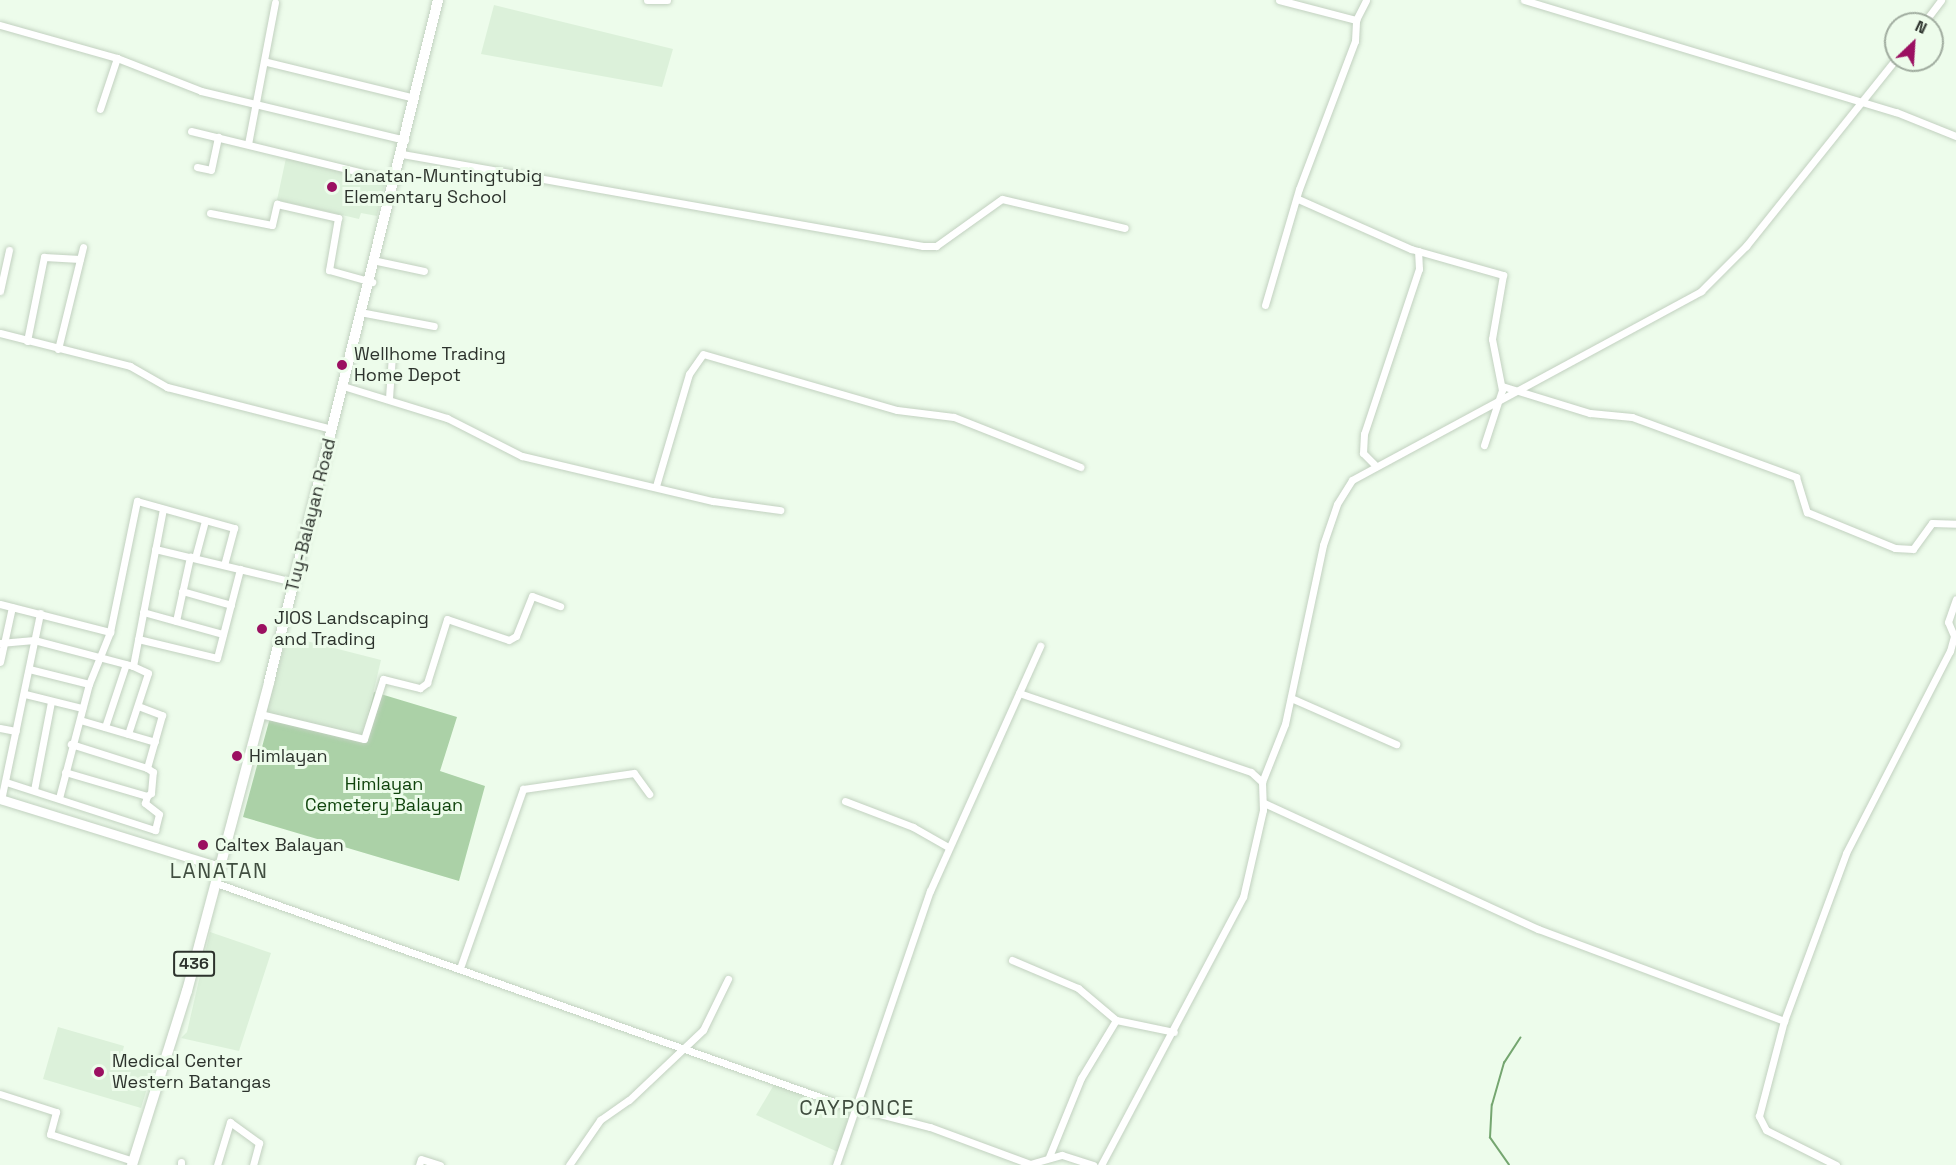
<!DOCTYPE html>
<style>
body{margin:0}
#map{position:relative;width:1956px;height:1165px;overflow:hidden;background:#edfceb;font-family:"Space Grotesk",sans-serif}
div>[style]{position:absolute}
.built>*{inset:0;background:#dcf1da}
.green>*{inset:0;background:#abd1a7}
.stream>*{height:1.5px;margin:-0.75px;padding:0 0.75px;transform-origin:0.75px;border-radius:0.75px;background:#75a670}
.roads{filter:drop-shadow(0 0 2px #c2d1c0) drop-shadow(0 0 2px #c2d1c0)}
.street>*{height:7px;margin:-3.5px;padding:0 3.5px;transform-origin:3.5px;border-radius:3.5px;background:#fff}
.secondary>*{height:9px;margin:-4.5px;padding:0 4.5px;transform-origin:4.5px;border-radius:4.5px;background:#fff}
.primary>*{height:10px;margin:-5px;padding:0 5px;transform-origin:5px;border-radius:5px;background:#fff}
.dots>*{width:16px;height:16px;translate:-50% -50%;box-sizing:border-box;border:3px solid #edfceb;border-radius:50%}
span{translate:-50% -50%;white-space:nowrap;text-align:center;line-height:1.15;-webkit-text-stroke:6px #edfceb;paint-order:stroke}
.shield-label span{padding:2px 4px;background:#edfceb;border:2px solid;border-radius:4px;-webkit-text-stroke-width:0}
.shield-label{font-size:16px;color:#2d332d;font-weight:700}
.poi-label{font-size:18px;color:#2d332d}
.left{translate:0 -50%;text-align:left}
.street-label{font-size:18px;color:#2d332d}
.park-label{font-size:18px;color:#10440d}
.quarter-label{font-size:21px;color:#414e40;letter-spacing:1.5px}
.north{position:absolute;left:1884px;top:12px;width:60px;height:60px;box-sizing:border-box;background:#edfceb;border:2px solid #a0ac9f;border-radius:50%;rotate:25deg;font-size:16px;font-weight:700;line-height:24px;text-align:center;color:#2d332d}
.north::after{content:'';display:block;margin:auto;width:21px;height:27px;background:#9b1061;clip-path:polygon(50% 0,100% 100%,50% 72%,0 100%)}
</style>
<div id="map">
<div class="built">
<i style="clip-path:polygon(494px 5px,673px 49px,662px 87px,481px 54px)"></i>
<i style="clip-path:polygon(286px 158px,386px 179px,377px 216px,361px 213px,359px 219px,277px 200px)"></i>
<i style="clip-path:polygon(287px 636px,381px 660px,363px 736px,266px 713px)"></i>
<i style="clip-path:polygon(210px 932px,271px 953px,239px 1051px,181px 1038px,187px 1032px)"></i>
<i style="clip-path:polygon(58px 1027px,124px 1046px,122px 1054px,154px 1065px,141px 1108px,43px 1079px)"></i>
<i style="clip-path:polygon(775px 1083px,854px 1111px,838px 1152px,756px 1115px)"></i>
</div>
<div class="green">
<i style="clip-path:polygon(374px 692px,457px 717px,440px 771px,485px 786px,459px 881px,243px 817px,271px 714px,363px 736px)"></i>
</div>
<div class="stream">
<i style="left:1509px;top:1165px;width:33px;rotate:-125deg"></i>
<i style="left:1490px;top:1138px;width:33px;rotate:-87deg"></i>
<i style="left:1492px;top:1105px;width:44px;rotate:-74.1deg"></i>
<i style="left:1504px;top:1063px;width:30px;rotate:-57deg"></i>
</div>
<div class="roads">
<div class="street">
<i style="left:647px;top:0;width:20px"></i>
<i style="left:1279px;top:0;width:80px;rotate:14.6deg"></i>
<i style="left:1356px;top:20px;width:22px;rotate:-63deg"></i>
<i style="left:1524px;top:0;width:388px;rotate:16.8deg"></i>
<i style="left:1896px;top:112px;width:65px;rotate:21.8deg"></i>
<i style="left:1923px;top:24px;width:30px;rotate:-53deg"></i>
<i style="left:0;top:25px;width:122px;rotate:15.8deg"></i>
<i style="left:117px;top:58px;width:90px;rotate:21.4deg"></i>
<i style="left:201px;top:91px;width:210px;rotate:13.5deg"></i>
<i style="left:267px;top:62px;width:152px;rotate:13.7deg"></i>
<i style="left:100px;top:109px;width:54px;rotate:-71.6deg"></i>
<i style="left:191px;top:131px;width:211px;rotate:13.7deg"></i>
<i style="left:248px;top:144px;width:144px;rotate:-79.2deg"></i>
<i style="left:402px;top:154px;width:529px;rotate:10.01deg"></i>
<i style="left:923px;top:246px;width:13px"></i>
<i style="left:936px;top:246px;width:81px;rotate:-35.5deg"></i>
<i style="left:1002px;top:199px;width:126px;rotate:13.3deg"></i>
<i style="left:197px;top:167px;width:14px;rotate:12deg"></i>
<i style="left:211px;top:170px;width:34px;rotate:-78deg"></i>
<i style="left:1298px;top:199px;width:124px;rotate:23.9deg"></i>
<i style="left:1411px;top:249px;width:96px;rotate:15.8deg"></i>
<i style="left:1503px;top:275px;width:65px;rotate:99.8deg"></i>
<i style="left:1492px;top:339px;width:52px;rotate:78.9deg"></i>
<i style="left:1502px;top:390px;width:58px;rotate:108.1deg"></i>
<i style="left:210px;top:213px;width:63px;rotate:11deg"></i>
<i style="left:272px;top:225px;width:22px;rotate:-77deg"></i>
<i style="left:277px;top:204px;width:63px;rotate:12.9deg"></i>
<i style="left:338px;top:218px;width:53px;rotate:99.8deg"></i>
<i style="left:329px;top:270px;width:45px;rotate:15.6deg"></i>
<i style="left:377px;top:261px;width:48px;rotate:12deg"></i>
<i style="left:0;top:291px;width:42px;rotate:-77.6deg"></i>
<i style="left:1265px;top:305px;width:121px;rotate:-73.7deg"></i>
<i style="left:1299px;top:189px;width:158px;rotate:-69.3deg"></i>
<i style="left:1355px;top:41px;width:21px;rotate:-87deg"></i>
<i style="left:365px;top:313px;width:70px;rotate:10.7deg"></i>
<i style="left:0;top:333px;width:134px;rotate:14.2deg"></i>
<i style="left:130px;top:366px;width:43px;rotate:29.6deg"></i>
<i style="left:167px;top:387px;width:170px;rotate:14.3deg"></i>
<i style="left:27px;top:341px;width:86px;rotate:-78.6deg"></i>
<i style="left:44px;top:257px;width:36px;rotate:3deg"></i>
<i style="left:58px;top:349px;width:105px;rotate:-76.2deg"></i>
<i style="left:343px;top:386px;width:109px;rotate:17.1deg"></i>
<i style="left:447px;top:418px;width:84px;rotate:26.9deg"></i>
<i style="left:522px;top:456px;width:196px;rotate:13.3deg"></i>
<i style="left:713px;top:501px;width:68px;rotate:7.7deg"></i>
<i style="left:1502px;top:386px;width:92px;rotate:17.1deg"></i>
<i style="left:1590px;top:413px;width:42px;rotate:5.4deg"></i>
<i style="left:1632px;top:417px;width:175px;rotate:20.1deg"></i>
<i style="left:1796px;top:477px;width:37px;rotate:73deg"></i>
<i style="left:1807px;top:512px;width:95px;rotate:22.2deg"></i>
<i style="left:1895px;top:548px;width:18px;rotate:3deg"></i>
<i style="left:1913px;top:549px;width:32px;rotate:-54deg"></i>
<i style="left:1932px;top:523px;width:24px;rotate:2deg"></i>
<i style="left:389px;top:398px;width:39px;rotate:-86deg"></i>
<i style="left:1375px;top:465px;width:17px;rotate:-135deg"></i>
<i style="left:1363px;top:453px;width:19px;rotate:-87deg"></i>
<i style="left:1364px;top:434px;width:174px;rotate:-71.6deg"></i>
<i style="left:1419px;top:269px;width:18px;rotate:-93deg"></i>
<i style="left:656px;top:486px;width:117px;rotate:-73.6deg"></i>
<i style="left:689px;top:374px;width:24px;rotate:-55deg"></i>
<i style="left:703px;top:354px;width:202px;rotate:16.1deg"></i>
<i style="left:897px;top:410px;width:57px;rotate:7deg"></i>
<i style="left:954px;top:417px;width:136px;rotate:21.6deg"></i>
<i style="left:155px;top:549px;width:143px;rotate:13.4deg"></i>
<i style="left:195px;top:558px;width:39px;rotate:-75deg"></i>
<i style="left:182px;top:591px;width:51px;rotate:15.9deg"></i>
<i style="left:0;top:604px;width:114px;rotate:14.3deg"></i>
<i style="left:143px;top:612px;width:83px;rotate:15.4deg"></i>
<i style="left:176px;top:621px;width:66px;rotate:-77.7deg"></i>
<i style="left:138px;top:639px;width:81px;rotate:13.5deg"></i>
<i style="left:217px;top:658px;width:92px;rotate:-75.5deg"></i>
<i style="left:0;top:643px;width:34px;rotate:-5deg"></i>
<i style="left:34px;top:640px;width:102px;rotate:14.7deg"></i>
<i style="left:133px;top:666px;width:160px;rotate:-79.2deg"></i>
<i style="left:0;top:662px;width:56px;rotate:-77.7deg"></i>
<i style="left:29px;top:669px;width:62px;rotate:14deg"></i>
<i style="left:1019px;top:693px;width:245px;rotate:18.8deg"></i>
<i style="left:1251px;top:772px;width:15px;rotate:42deg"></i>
<i style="left:1262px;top:782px;width:28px;rotate:88deg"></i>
<i style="left:1263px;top:810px;width:89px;rotate:102.9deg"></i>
<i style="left:1243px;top:897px;width:303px;rotate:117.9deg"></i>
<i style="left:25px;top:694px;width:59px;rotate:13.8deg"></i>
<i style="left:1291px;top:698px;width:115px;rotate:23.7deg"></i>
<i style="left:138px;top:706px;width:26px;rotate:21deg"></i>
<i style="left:162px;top:715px;width:55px;rotate:105.8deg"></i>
<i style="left:260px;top:714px;width:107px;rotate:13.5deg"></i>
<i style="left:364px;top:739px;width:63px;rotate:-72.4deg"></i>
<i style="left:383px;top:679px;width:38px;rotate:14deg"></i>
<i style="left:420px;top:688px;width:9px;rotate:-36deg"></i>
<i style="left:427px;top:683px;width:67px;rotate:-72.6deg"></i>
<i style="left:447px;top:619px;width:65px;rotate:18.7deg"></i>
<i style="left:509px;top:640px;width:8px;rotate:-30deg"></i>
<i style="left:516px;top:636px;width:43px;rotate:-68.2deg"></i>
<i style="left:532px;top:596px;width:30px;rotate:20deg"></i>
<i style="left:80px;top:720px;width:78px;rotate:16.3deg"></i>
<i style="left:105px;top:727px;width:66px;rotate:-71.6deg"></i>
<i style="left:0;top:728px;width:16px;rotate:11deg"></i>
<i style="left:128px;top:734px;width:64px;rotate:-71.8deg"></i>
<i style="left:148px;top:673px;width:17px;rotate:-155deg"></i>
<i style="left:65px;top:772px;width:85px;rotate:16.3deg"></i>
<i style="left:147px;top:796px;width:5px;rotate:-37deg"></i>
<i style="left:151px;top:793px;width:21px;rotate:-85deg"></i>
<i style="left:153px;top:772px;width:7px;rotate:-146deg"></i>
<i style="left:147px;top:768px;width:80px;rotate:-162.5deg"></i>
<i style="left:6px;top:782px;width:157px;rotate:17.9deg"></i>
<i style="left:155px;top:830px;width:16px;rotate:-76deg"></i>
<i style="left:159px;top:814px;width:18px;rotate:-142deg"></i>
<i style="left:145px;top:803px;width:7px;rotate:-74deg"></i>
<i style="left:1262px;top:782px;width:62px;rotate:-68.4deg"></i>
<i style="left:1285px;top:724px;width:183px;rotate:-78deg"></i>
<i style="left:1323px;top:545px;width:43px;rotate:-71.1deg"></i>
<i style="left:1337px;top:504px;width:28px;rotate:-58deg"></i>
<i style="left:1352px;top:480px;width:397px;rotate:-28.4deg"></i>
<i style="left:1701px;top:291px;width:64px;rotate:-45deg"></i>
<i style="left:1746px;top:246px;width:240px;rotate:-51.3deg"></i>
<i style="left:34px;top:790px;width:90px;rotate:-79.1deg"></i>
<i style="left:59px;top:798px;width:118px;rotate:-75.3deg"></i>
<i style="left:89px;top:684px;width:56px;rotate:-68deg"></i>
<i style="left:110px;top:632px;width:134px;rotate:-78.4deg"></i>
<i style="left:137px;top:501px;width:101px;rotate:15.6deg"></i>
<i style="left:234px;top:528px;width:38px;rotate:105deg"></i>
<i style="left:1px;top:800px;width:191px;rotate:-78.2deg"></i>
<i style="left:845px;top:801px;width:73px;rotate:20.9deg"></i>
<i style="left:913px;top:827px;width:40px;rotate:29.7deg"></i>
<i style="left:1264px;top:803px;width:302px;rotate:24.7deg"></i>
<i style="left:1538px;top:929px;width:263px;rotate:20.5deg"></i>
<i style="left:216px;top:883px;width:659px;rotate:19.51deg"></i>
<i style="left:837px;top:1103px;width:96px;rotate:14.5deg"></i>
<i style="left:930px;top:1127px;width:107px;rotate:20.3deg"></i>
<i style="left:1030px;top:1164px;width:33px;rotate:-16deg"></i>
<i style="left:1062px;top:1155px;width:33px;rotate:18deg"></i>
<i style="left:1012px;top:960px;width:72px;rotate:23deg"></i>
<i style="left:1078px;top:988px;width:50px;rotate:40.1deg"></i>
<i style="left:1116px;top:1020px;width:68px;rotate:121.1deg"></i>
<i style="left:1081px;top:1078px;width:85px;rotate:112.1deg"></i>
<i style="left:460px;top:968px;width:190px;rotate:-70.6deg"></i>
<i style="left:523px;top:789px;width:112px;rotate:-8.2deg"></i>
<i style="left:634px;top:773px;width:26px;rotate:54deg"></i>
<i style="left:1116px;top:1020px;width:59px;rotate:11.7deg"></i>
<i style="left:0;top:1094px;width:59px;rotate:17.8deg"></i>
<i style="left:56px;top:1112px;width:23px;rotate:105deg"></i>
<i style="left:50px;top:1134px;width:87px;rotate:18deg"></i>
<i style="left:181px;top:1165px;width:3px;rotate:-90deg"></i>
<i style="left:217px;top:1165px;width:45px;rotate:-73.2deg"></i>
<i style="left:230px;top:1122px;width:36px;rotate:36deg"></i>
<i style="left:259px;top:1143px;width:23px;rotate:105deg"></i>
<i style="left:419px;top:1165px;width:6px;rotate:-72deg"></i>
<i style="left:421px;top:1159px;width:20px;rotate:18deg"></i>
<i style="left:569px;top:1165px;width:55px;rotate:-55.4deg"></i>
<i style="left:600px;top:1120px;width:35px;rotate:-35deg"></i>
<i style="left:629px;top:1100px;width:102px;rotate:-43.4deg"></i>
<i style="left:703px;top:1030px;width:57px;rotate:-63.9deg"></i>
<i style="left:836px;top:1165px;width:290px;rotate:-71.1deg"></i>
<i style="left:930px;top:891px;width:269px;rotate:-65.8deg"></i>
<i style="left:1836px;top:1165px;width:78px;rotate:-153.4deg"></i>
<i style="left:1766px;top:1130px;width:16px;rotate:-117deg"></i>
<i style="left:1759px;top:1116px;width:98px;rotate:-75.3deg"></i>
<i style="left:1784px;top:1021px;width:179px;rotate:-69.7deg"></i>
<i style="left:1846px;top:853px;width:227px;rotate:-62.8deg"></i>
<i style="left:1950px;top:651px;width:16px;rotate:-75deg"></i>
<i style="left:1954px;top:636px;width:15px;rotate:-113deg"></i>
<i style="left:1948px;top:622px;width:24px;rotate:-71deg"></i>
</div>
<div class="secondary">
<i style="left:0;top:799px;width:229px;rotate:17.2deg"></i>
</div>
<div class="primary">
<i style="left:132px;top:1165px;width:182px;rotate:-72.5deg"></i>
<i style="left:187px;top:991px;width:320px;rotate:-75.1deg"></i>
<i style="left:269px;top:682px;width:703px;rotate:-76.08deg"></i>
</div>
</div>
<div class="dots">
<i style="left:332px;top:187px;background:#9b1061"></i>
<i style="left:342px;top:365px;background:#9b1061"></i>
<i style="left:262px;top:629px;background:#9b1061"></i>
<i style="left:237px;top:756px;background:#9b1061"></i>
<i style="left:203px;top:845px;background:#9b1061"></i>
<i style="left:99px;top:1072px;background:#9b1061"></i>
</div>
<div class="shield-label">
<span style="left:194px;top:964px">436</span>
</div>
<div class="poi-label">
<span class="left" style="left:344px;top:187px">Lanatan-Muntingtubig<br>Elementary School</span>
<span class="left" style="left:354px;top:365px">Wellhome Trading<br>Home Depot</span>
<span class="left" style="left:274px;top:629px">JIOS Landscaping<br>and Trading</span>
<span class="left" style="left:249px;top:756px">Himlayan</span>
<span class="left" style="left:215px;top:845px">Caltex Balayan</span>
<span class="left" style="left:112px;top:1072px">Medical Center<br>Western Batangas</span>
</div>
<div class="street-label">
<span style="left:311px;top:515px;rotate:-76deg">Tuy-Balayan Road</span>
</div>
<div class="park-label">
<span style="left:384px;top:795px">Himlayan<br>Cemetery Balayan</span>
</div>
<div class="quarter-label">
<span style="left:219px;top:871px">LANATAN</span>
<span style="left:857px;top:1108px">CAYPONCE</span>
</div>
<div class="north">N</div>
</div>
